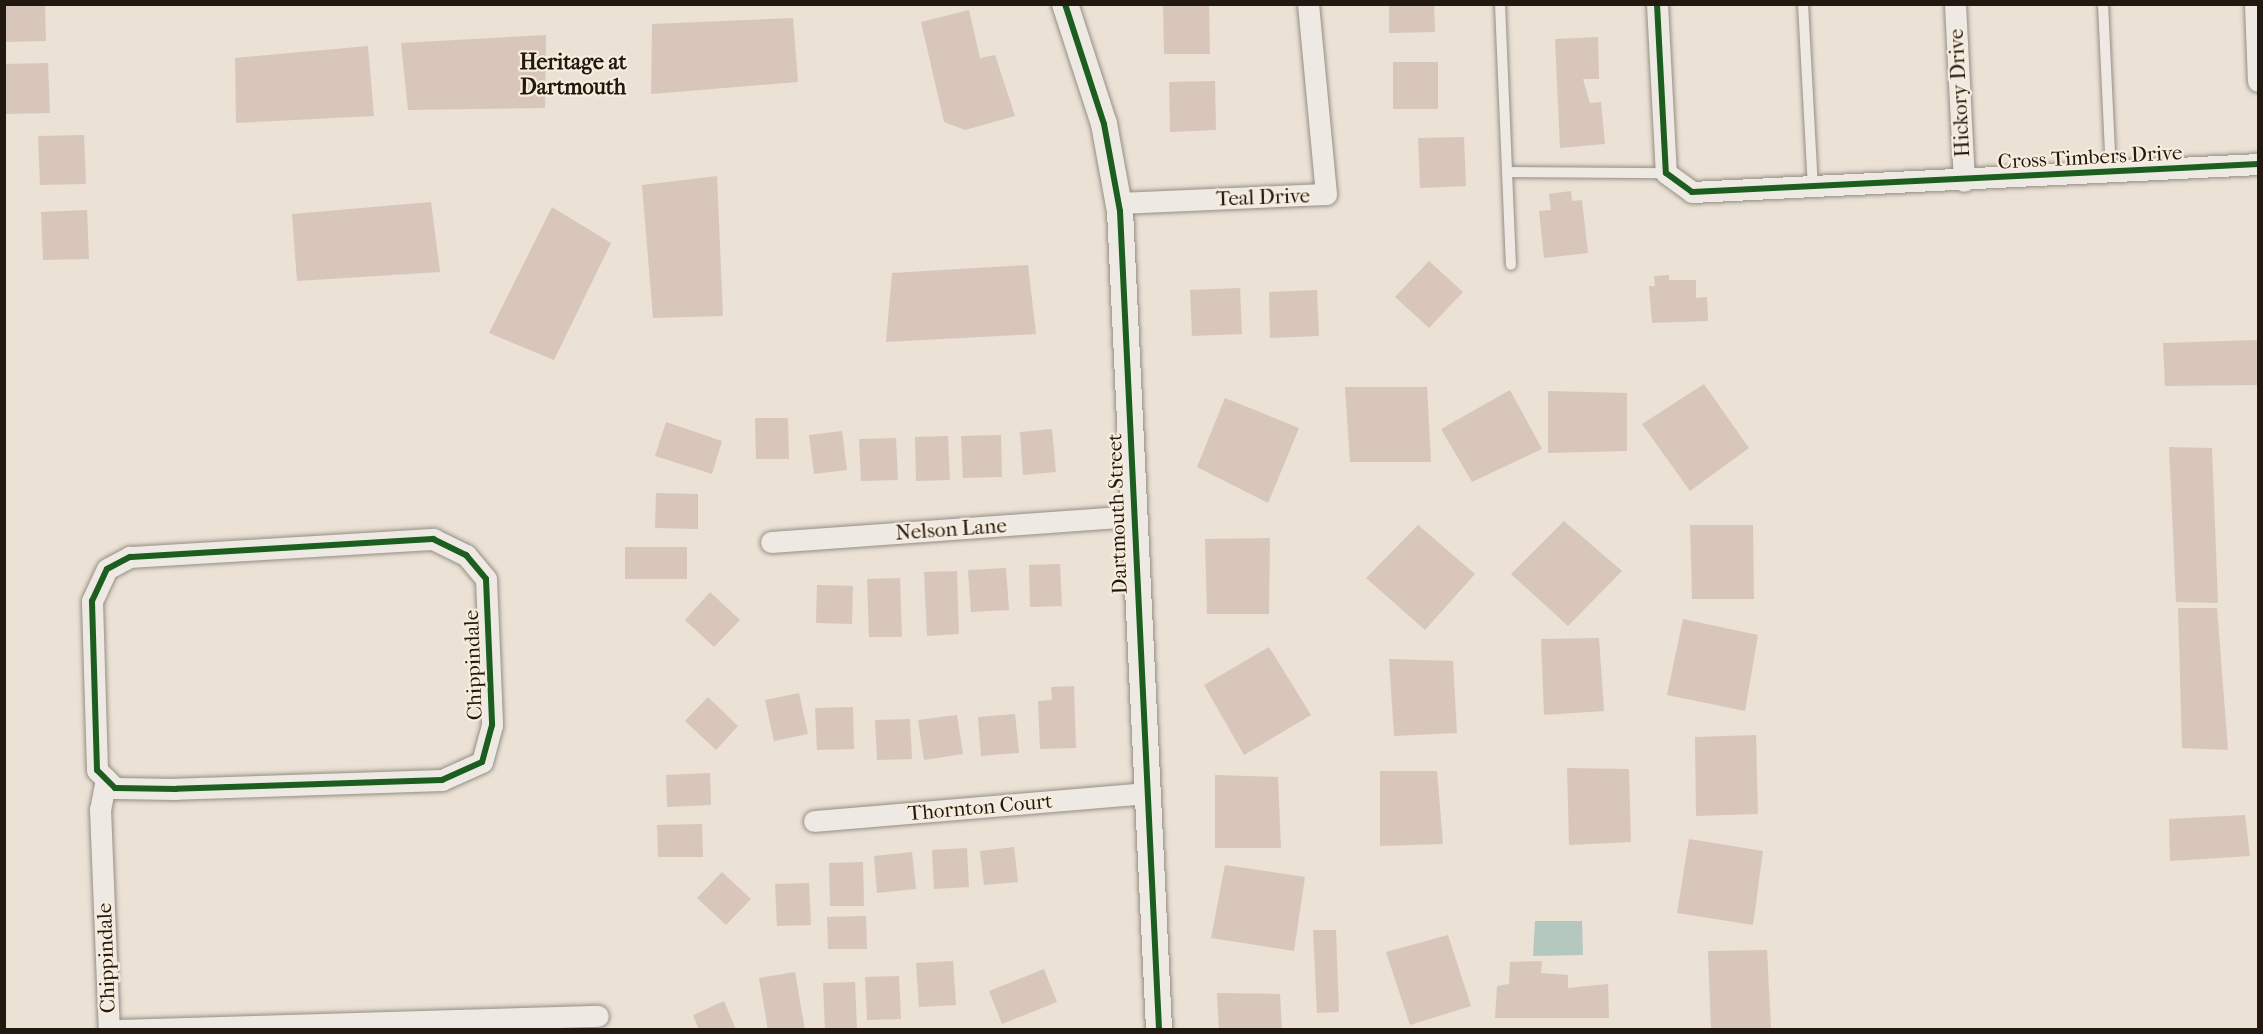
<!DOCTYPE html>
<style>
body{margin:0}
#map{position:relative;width:2263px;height:1034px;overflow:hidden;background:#ebe1d4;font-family:"IM FELL French Canon",serif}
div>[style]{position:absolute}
.water>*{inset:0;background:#b4c8bf}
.building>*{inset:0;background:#d8c6bb}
.roads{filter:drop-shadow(0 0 2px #958e86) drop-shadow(0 0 2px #958e86)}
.service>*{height:10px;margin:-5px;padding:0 5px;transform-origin:5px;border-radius:5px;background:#eeeae3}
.minor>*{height:21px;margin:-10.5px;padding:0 10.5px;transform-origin:10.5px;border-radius:10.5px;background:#eeeae3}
.tertiary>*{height:26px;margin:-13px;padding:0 13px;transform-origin:13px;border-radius:13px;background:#eeeae3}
.cycleway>*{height:6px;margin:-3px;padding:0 3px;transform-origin:3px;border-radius:3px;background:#1b5e20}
span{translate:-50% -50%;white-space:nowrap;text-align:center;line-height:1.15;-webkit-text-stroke:4.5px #f8ecdd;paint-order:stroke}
.street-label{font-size:21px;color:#211910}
.neighbourhood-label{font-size:22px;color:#211910;font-weight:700}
.frame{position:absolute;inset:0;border:6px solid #211910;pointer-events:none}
</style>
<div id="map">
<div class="water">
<i style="clip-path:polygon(1535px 921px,1582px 921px,1583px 955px,1533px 956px)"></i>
</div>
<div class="building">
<i style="clip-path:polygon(4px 4px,45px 4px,46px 41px,4px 42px)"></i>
<i style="clip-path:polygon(1209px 4px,1210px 54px,1164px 54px,1163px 5px)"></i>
<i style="clip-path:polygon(1389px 4px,1434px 4px,1435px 32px,1389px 33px)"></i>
<i style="clip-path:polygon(969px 10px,980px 58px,995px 55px,1015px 116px,965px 130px,944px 122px,921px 22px)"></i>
<i style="clip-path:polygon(793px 18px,798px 82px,651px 94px,652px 24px)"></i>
<i style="clip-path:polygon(546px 35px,545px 108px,408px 110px,401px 43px)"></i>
<i style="clip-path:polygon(1598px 37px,1599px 79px,1583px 79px,1590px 103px,1601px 102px,1605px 144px,1560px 148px,1555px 39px)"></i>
<i style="clip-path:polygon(368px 46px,374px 116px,236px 123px,235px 58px)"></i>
<i style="clip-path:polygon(1393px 62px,1438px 62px,1438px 109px,1393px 109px)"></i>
<i style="clip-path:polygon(48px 63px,50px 113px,5px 114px,4px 64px)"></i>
<i style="clip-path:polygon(1215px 81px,1216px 130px,1170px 132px,1169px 82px)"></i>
<i style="clip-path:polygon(84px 135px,86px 184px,40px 185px,38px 136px)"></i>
<i style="clip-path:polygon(1464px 137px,1466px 186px,1420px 188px,1418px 138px)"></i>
<i style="clip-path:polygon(717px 176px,723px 316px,653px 318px,642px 185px)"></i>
<i style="clip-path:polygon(1571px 191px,1572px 201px,1582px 200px,1588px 253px,1544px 258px,1539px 211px,1551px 210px,1549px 194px)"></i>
<i style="clip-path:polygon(431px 202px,440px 272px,297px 281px,292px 214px)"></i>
<i style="clip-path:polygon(552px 207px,611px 243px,554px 360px,489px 333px)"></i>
<i style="clip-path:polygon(87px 210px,89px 259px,43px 260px,41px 212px)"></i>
<i style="clip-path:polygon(1429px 261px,1463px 292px,1429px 328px,1395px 297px)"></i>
<i style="clip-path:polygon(1028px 265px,1036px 334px,886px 342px,892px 273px)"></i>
<i style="clip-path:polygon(1669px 275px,1669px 280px,1696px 280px,1696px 298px,1707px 297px,1708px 321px,1652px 323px,1649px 286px,1655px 286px,1654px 276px)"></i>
<i style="clip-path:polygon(1240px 288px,1242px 334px,1192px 336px,1190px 290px)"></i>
<i style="clip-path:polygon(1317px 290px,1319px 336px,1270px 338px,1269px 292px)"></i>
<i style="clip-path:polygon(2258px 340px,2258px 385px,2165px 386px,2163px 343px)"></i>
<i style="clip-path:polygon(1704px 384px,1749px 448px,1690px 491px,1642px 424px)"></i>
<i style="clip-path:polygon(1345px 387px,1427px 387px,1431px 462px,1350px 462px)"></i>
<i style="clip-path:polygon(1510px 390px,1542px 449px,1472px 482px,1441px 429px)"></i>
<i style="clip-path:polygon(1548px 391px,1627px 393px,1627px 451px,1548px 453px)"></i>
<i style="clip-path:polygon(1225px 398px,1299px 428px,1268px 503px,1197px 467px)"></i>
<i style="clip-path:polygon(755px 418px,788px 418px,789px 459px,756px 459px)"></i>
<i style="clip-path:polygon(666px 422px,722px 441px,712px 474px,655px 456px)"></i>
<i style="clip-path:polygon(1052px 429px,1056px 472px,1023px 475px,1020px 432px)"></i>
<i style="clip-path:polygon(842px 431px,847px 470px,814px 474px,809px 435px)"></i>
<i style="clip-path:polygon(1001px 435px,1002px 477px,963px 478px,961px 436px)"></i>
<i style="clip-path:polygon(948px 436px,950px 480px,916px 481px,915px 437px)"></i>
<i style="clip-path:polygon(896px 438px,898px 480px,861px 481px,859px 439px)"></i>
<i style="clip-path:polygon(2169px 447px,2212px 448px,2218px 603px,2176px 602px)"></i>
<i style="clip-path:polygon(656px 493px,698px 494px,698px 529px,655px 528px)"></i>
<i style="clip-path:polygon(1564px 521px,1622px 571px,1568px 626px,1511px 574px)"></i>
<i style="clip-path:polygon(1418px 525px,1475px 574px,1425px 630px,1366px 578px)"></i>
<i style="clip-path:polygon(1690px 525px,1753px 525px,1754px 599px,1692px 599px)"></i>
<i style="clip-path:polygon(1270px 538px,1269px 614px,1207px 614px,1205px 539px)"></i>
<i style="clip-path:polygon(625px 547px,687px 547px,687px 579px,625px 579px)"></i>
<i style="clip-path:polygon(1060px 564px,1062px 606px,1030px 607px,1029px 565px)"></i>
<i style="clip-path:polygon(1006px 568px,1009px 610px,971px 612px,968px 570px)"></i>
<i style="clip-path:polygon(957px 571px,959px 634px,927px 636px,924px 572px)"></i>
<i style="clip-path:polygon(900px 578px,902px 637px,869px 637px,867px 579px)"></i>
<i style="clip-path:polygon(817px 585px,853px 586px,852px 624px,816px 623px)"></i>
<i style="clip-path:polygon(710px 592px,740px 620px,714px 647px,685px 620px)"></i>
<i style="clip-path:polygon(2178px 608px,2217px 608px,2228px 750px,2182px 748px)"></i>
<i style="clip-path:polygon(1683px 619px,1758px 635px,1745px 711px,1667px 695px)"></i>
<i style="clip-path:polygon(1599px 638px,1604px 711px,1544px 715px,1541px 639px)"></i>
<i style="clip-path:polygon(1269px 647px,1311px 715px,1244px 755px,1204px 685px)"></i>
<i style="clip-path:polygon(1389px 659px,1453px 661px,1457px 733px,1394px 736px)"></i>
<i style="clip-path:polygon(1074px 686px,1076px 748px,1040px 749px,1038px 701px,1052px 700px,1051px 687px)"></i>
<i style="clip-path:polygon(799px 693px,808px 734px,774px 741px,765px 700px)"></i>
<i style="clip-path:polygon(708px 697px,738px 726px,716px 750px,685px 721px)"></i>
<i style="clip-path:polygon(853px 707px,854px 749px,817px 750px,815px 708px)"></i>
<i style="clip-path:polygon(1015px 714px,1019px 753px,981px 756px,978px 717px)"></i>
<i style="clip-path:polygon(957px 715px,963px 754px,924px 760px,918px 720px)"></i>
<i style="clip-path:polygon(910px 719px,912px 759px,877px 760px,875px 720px)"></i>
<i style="clip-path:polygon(1756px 735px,1758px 814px,1696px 816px,1695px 737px)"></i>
<i style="clip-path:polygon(1567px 768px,1629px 769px,1631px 842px,1569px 845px)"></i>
<i style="clip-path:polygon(1380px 771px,1437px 771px,1443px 844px,1380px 846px)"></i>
<i style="clip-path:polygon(710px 773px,711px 805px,667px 807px,666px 775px)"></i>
<i style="clip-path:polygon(1215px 775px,1278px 777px,1281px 848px,1215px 848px)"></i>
<i style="clip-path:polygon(2245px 815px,2250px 856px,2170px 861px,2169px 819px)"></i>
<i style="clip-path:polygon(702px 824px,703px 857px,658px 857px,657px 825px)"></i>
<i style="clip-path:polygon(1689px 839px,1763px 851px,1753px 925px,1677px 913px)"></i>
<i style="clip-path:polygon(1014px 847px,1018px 882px,984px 885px,980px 851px)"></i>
<i style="clip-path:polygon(967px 848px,969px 887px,934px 889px,932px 850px)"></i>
<i style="clip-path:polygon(912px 852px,916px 889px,877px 893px,874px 856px)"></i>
<i style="clip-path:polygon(863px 862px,864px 906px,830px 906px,829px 863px)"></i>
<i style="clip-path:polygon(1225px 865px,1305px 877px,1294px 951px,1211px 938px)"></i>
<i style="clip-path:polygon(722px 872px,751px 899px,726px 925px,697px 898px)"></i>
<i style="clip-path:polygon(809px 883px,811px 925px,777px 926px,775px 884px)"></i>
<i style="clip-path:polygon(866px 916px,867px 949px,828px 949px,827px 917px)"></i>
<i style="clip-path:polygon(1313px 930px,1336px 930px,1339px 1012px,1317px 1013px)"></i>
<i style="clip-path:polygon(1448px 935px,1471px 1006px,1410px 1025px,1386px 952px)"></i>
<i style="clip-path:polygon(1767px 950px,1771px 1028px,1711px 1029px,1708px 951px)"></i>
<i style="clip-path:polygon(953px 961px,956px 1005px,919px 1007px,916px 963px)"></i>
<i style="clip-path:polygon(1542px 961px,1541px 973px,1568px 975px,1568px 988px,1608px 984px,1609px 1018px,1495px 1018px,1497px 986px,1509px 984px,1510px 962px)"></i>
<i style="clip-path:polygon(1044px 969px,1057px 1002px,1002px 1024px,989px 991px)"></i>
<i style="clip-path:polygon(795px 972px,805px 1030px,768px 1030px,759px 978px)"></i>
<i style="clip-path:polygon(899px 976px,901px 1019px,867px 1020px,865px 977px)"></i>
<i style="clip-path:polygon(855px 982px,857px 1030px,825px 1030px,823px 983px)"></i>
<i style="clip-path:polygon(1217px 993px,1280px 994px,1282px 1030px,1219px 1030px)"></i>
<i style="clip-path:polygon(724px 1001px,736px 1030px,699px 1030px,693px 1015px)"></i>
</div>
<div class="roads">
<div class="service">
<i style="left:1500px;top:4px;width:261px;rotate:87.6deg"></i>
<i style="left:1803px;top:4px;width:186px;rotate:86.9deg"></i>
<i style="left:2103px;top:4px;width:168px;rotate:87.3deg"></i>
<i style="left:1507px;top:172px;width:159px;rotate:0.4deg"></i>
</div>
<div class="minor">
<i style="left:1657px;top:4px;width:169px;rotate:87deg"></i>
<i style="left:1666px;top:173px;width:32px;rotate:36deg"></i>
<i style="left:1692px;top:192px;width:567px;rotate:-2.83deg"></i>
<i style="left:1955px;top:4px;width:177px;rotate:87.1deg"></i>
<i style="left:2255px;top:4px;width:77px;rotate:87.8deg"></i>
<i style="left:1118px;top:203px;width:208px;rotate:-2.5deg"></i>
<i style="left:1326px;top:194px;width:191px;rotate:-95.4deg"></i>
<i style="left:433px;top:539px;width:37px;rotate:26deg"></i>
<i style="left:466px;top:555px;width:31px;rotate:50deg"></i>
<i style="left:486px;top:579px;width:146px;rotate:87.6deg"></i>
<i style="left:492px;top:725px;width:38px;rotate:105deg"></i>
<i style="left:482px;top:762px;width:44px;rotate:155.8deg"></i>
<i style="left:442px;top:780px;width:266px;rotate:178.1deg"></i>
<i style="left:176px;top:789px;width:61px;rotate:-179.1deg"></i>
<i style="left:115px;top:788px;width:25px;rotate:-135deg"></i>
<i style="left:97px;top:770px;width:169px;rotate:-91.7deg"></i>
<i style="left:92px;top:601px;width:35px;rotate:-65deg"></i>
<i style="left:107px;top:569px;width:26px;rotate:-28deg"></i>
<i style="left:130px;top:557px;width:304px;rotate:-3.4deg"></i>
<i style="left:771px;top:542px;width:362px;rotate:-4.1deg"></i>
<i style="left:106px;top:779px;width:31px;rotate:101deg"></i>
<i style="left:100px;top:809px;width:221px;rotate:87.7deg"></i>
<i style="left:814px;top:821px;width:333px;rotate:-4.8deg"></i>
<i style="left:121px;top:1030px;width:477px;rotate:-1.7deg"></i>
</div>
<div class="tertiary">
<i style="left:1065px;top:4px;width:126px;rotate:72deg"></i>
<i style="left:1104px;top:124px;width:88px;rotate:79.6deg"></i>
<i style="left:1120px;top:211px;width:820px;rotate:87.27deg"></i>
</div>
</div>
<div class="cycleway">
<i style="left:1065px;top:4px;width:126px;rotate:72deg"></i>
<i style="left:1104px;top:124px;width:88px;rotate:79.6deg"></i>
<i style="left:1120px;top:211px;width:820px;rotate:87.27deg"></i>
<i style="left:1657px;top:4px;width:169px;rotate:87deg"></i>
<i style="left:1666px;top:173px;width:32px;rotate:36deg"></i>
<i style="left:1692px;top:192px;width:567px;rotate:-2.83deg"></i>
<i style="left:433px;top:539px;width:37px;rotate:26deg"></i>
<i style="left:466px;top:555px;width:31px;rotate:50deg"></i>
<i style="left:486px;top:579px;width:146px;rotate:87.6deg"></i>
<i style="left:492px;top:725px;width:38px;rotate:105deg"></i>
<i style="left:482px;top:762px;width:44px;rotate:155.8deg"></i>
<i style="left:442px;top:780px;width:266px;rotate:178.1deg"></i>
<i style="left:176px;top:789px;width:61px;rotate:-179.1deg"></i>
<i style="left:115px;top:788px;width:25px;rotate:-135deg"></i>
<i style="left:97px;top:770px;width:169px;rotate:-91.7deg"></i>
<i style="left:92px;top:601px;width:35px;rotate:-65deg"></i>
<i style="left:107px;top:569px;width:26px;rotate:-28deg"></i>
<i style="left:130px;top:557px;width:304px;rotate:-3.4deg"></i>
</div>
<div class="street-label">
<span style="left:1959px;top:93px;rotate:-93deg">Hickory Drive</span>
<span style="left:2090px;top:157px;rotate:-3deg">Cross Timbers Drive</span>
<span style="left:1263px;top:197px;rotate:-2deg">Teal Drive</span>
<span style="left:1117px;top:514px;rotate:-92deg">Dartmouth Street</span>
<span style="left:951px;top:529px;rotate:-4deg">Nelson Lane</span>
<span style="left:473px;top:665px;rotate:-92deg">Chippindale</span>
<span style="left:980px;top:807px;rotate:-5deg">Thornton Court</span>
<span style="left:106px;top:958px;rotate:-92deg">Chippindale</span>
</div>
<div class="neighbourhood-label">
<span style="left:573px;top:75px">Heritage at<br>Dartmouth</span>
</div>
<div class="frame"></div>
</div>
